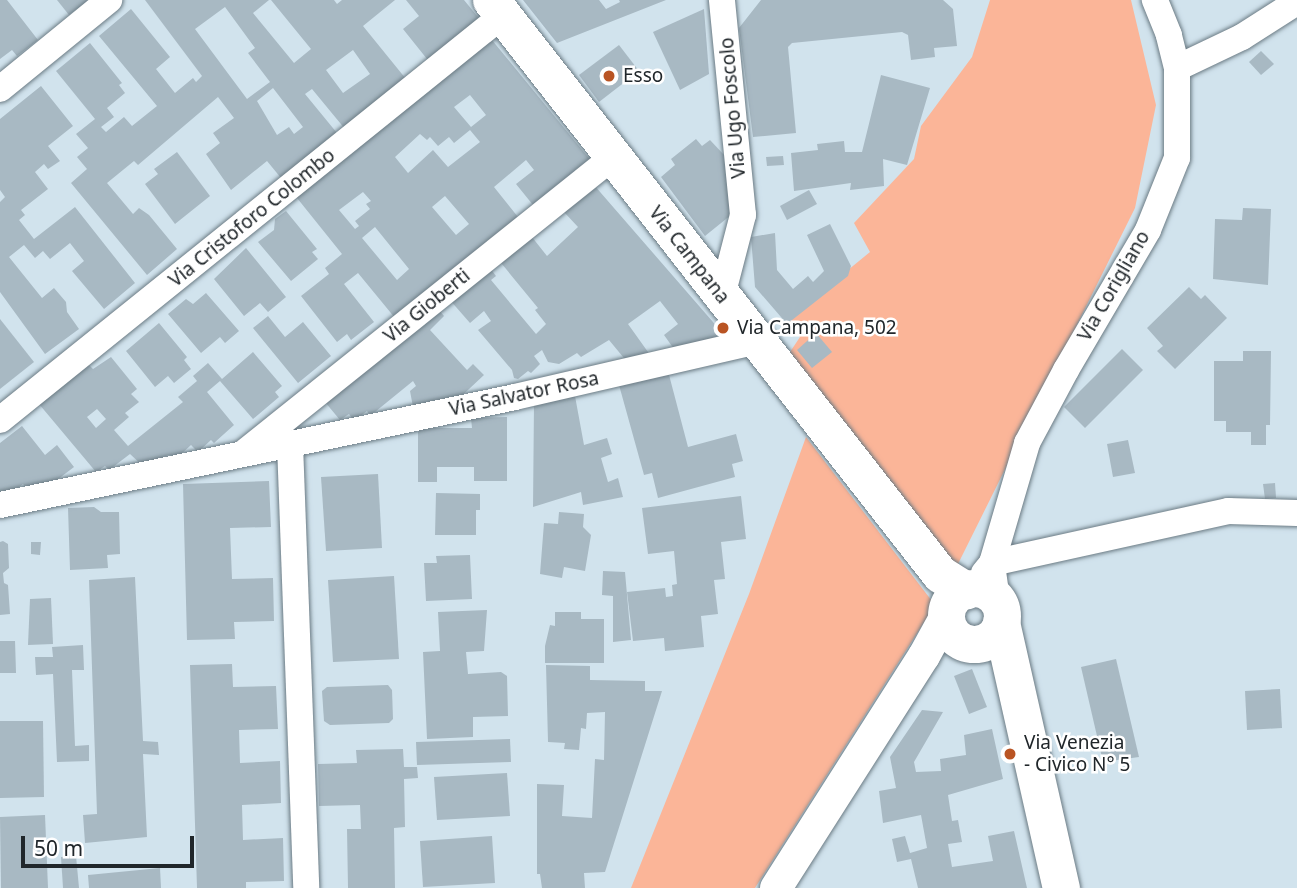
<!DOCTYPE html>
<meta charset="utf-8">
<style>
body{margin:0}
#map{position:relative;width:1297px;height:888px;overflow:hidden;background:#d1e3ed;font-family:"Noto Sans",sans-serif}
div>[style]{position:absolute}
.green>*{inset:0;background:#fbb598}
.building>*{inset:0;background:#a8b9c3}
.roads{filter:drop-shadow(0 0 2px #6b7b84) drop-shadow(0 0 2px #6b7b84)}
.minor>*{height:26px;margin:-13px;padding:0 13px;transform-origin:13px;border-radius:13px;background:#fff}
.tertiary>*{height:32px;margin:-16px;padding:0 16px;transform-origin:16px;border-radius:16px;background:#fff}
.secondary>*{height:37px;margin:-18.5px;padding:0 18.5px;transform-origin:18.5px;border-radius:18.5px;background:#fff}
.secondary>.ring{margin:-18.5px;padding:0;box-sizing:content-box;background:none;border:37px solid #fff;border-radius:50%}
.dots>*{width:19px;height:19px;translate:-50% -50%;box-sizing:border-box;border:4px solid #fff;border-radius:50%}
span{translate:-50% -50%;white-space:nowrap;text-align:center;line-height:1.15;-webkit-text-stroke:5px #fff;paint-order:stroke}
.poi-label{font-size:19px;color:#20262a}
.left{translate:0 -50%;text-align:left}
.street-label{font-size:19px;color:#20262a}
.scale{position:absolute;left:21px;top:836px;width:173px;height:32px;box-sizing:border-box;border:4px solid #20262a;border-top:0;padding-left:9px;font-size:21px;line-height:24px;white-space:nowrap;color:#20262a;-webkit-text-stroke:5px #fff;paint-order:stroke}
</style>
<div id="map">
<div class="green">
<i style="clip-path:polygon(990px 0,1131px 0,1156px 105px,1135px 208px,956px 568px,790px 352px,800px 337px,787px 320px,870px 252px,854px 223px,914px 159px,921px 126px,972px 57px)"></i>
<i style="clip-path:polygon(806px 437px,935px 605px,755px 888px,631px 888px,749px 594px)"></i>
</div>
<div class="building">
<i style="clip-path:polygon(0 0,7px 0,38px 40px,17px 56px,12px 50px,0 59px)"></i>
<i style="clip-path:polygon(57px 0,89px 0,69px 15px)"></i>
<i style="clip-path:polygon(evenodd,145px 0,269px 0,253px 13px,294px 63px,311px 49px,271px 0,334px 0,337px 4px,342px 0,395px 0,363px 26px,406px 79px,345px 129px,312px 89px,305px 94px,337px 133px,281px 178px,267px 161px,231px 190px,206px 154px,220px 143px,213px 133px,234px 118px,218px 97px,138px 165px,134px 161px,107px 183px,133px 214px,139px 208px,149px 215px,177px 249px,147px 275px,71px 183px,87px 169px,77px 157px,88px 148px,76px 134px,95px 119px,56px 71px,90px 43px,122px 83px,119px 85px,125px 93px,107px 108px,114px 117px,101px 127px,106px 132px,124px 117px,132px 126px,157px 106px,99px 36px,131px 9px,170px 57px,156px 69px,175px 93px,193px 78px,196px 82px,202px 76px,145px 0,225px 7px,255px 48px,248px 53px,270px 82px,247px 99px,195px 29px,225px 7px,145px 0,353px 50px,370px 74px,343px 93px,326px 70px,353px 50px,145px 0,273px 88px,303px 127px,294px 134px,289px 127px,277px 135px,257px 101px,273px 88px)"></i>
<i style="clip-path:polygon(406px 0,464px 0,482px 22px,431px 64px,403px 29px,419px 16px)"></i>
<i style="clip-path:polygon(523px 0,599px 0,606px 9px,620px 2px,619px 0,666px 0,557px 43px)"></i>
<i style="clip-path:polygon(761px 0,943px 0,953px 9px,957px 46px,934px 48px,935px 57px,911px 60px,908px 35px,902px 32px,792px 43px,788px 47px,796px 133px,753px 137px,739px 28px)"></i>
<i style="clip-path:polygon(704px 9px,709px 74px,680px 90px,653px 32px)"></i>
<i style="clip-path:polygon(evenodd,487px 34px,592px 162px,533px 205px,516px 184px,534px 170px,526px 160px,494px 187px,518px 217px,395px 318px,358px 273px,344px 284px,374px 322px,351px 340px,347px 334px,337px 342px,301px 296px,329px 274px,325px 268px,342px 254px,293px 193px,487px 34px,470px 95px,486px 115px,471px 127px,454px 107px,470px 95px,487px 34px,470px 130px,480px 142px,448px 167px,433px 150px,408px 173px,395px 157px,420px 134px,427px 140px,430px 137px,438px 146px,449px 137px,454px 143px,470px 130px,487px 34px,363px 192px,371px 201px,366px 204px,370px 209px,355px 221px,359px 226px,355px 229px,339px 210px,363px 192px,487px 34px,445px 196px,469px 224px,456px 235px,432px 207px,445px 196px,487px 34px,375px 227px,409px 269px,397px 280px,362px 238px,375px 227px)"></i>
<i style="clip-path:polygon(619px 45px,639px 71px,599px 102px,579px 75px)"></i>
<i style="clip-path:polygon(1261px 51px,1274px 64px,1261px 75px,1249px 62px)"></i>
<i style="clip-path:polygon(881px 75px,930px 88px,907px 165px,883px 159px,884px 186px,850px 190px,851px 183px,794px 191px,791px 153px,818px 150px,817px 144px,844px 141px,845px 152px,862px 152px)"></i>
<i style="clip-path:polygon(41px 86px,73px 126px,48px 146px,60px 161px,48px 169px,44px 164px,35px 172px,48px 189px,21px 210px,25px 215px,19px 220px,34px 239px,75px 207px,135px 283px,104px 309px,72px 271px,84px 261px,70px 243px,50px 259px,43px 251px,35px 258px,24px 245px,9px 257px,42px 298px,54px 288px,66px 302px,67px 312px,79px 329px,45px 354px,0 292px,0 202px,5px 197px,0 190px,0 119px)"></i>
<i style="clip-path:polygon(696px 139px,702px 146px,710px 140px,725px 156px,731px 215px,705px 236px,661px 177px,675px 165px,671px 159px)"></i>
<i style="clip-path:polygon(177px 152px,210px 196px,175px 224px,145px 184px,158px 174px,154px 169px)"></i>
<i style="clip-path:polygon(783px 156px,784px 165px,767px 166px,766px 157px)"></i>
<i style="clip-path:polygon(594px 185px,726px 337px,679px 356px,664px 335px,678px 324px,660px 301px,628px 324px,648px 352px,646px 359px,628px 363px,609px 340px,581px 357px,577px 353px,559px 364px,548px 362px,542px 350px,534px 356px,540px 364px,531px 373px,528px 371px,518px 379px,514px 378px,512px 370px,478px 330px,491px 321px,484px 311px,470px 323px,449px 299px,487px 264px,496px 276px,491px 280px,536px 334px,546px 324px,535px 310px,538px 308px,497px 258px,528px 232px,547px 256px,578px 227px,564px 212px)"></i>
<i style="clip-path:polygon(809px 190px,817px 204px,787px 220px,780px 206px)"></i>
<i style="clip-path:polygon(1243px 208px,1271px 209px,1268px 285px,1213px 279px,1215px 219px,1242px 220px)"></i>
<i style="clip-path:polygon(286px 211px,317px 249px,312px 252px,318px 259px,291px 281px,258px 242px,274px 230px,275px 219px)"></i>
<i style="clip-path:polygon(830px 224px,851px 266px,848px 276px,787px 324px,755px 287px,751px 237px,775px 233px,777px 270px,793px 289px,808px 276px,813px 282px,824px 271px,807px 235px)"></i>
<i style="clip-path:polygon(246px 248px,286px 297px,268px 312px,260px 303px,244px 316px,214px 279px)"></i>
<i style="clip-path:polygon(1189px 287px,1201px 299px,1205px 295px,1227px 318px,1175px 369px,1157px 351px,1163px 346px,1147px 328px)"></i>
<i style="clip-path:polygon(206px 293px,239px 331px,225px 343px,220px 337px,201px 353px,168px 314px,186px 299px,193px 304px)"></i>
<i style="clip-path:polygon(439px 310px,444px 316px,430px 330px,467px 370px,473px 364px,484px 375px,453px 404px,414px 412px,410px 391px,416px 386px,413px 381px,370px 416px,367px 411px,354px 421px,349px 414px,340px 420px,325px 402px)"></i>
<i style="clip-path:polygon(268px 316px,285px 337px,303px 322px,331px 356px,298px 383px,253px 328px)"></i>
<i style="clip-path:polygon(0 319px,34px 362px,0 389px)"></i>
<i style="clip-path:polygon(159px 323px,187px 357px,184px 360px,191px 369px,174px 383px,168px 376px,155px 387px,126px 351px)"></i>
<i style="clip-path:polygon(816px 333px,832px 352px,812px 368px,797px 350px)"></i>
<i style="clip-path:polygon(1122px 349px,1143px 370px,1085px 428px,1064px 407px)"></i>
<i style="clip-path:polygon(1243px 351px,1271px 351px,1270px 425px,1266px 425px,1266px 445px,1251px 445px,1251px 432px,1226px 432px,1226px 421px,1214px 421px,1214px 361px,1243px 361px)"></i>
<i style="clip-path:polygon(evenodd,253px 352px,282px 386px,275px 392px,279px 397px,253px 419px,220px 381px,207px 392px,234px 425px,214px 443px,211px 440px,198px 452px,191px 445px,179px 456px,168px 455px,144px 467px,130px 454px,109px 470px,105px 466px,96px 472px,39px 404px,88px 364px,93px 369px,111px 357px,137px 389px,131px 394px,139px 402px,125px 413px,129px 417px,114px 430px,128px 446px,183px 402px,178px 397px,197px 381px,193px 376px,208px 363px,222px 379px,253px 352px,97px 409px,106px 419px,96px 428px,87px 417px,97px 409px)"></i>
<i style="clip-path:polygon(668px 371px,688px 447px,736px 434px,743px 461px,732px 464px,735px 477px,658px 498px,652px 473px,644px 475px,619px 385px)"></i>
<i style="clip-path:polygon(575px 396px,584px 445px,607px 438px,612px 454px,601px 458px,608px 482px,618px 478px,623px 497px,583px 505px,581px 492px,533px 507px,534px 403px)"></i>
<i style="clip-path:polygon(507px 417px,507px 481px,474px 481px,474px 467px,437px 467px,437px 482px,418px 482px,418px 428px,472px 428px,471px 418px)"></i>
<i style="clip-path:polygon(22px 426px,45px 455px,57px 445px,74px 467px,45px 489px,29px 492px,23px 484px,10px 494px,0 497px,0 443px)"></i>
<i style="clip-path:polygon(1128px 440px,1135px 473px,1113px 477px,1107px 444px)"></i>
<i style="clip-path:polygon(378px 474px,382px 548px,326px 551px,321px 477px)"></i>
<i style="clip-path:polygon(269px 481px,271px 527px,230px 528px,232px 579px,273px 578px,274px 621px,234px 622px,235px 639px,187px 640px,183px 484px)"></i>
<i style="clip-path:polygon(1275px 483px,1276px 498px,1265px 499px,1263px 484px)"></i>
<i style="clip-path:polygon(436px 493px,480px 494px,480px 510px,476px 510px,476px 535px,435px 535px)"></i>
<i style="clip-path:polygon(741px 496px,746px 539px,721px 542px,725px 579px,714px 580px,718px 614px,701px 616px,704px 647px,665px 651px,664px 638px,633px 641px,627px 592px,665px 588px,666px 597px,673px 596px,672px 585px,677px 584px,674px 551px,648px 554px,642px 508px)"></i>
<i style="clip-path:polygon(94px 507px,101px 512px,119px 512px,120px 554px,107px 555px,108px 568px,70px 570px,68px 508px)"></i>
<i style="clip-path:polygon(559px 512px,584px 514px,583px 527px,591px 535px,585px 571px,564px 567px,562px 578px,540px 574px,544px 523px,558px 524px)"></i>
<i style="clip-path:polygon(3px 541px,8px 544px,9px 568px,3px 573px,4px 583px,8px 585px,10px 614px,0 615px,0 542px)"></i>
<i style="clip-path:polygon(31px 542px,41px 542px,40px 555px,31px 554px)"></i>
<i style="clip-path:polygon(470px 555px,472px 599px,426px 601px,424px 563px,437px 563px,436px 556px)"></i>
<i style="clip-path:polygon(603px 571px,625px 572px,631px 640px,613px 642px,613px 596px,602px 595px)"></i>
<i style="clip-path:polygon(394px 576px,399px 659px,333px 662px,328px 580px)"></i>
<i style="clip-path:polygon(135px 577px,143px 741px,158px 742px,159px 755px,143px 754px,147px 837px,85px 843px,83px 815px,97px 814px,89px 580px)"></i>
<i style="clip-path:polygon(51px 598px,53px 644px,28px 645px,30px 599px)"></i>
<i style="clip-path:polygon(487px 610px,484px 651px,466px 652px,468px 674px,501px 672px,507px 676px,508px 716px,473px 717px,473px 737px,427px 739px,423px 652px,440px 651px,438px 612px)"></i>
<i style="clip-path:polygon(555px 612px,581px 612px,581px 619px,604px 619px,604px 663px,545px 663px,545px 646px,550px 625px,555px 626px)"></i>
<i style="clip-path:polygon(0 641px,15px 641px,16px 673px,0 673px)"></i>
<i style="clip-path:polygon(83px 645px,84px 670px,72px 670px,75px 746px,89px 745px,89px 761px,57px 762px,53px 674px,36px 675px,35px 657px,53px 657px,52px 647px)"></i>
<i style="clip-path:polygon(1116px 659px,1139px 757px,1103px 762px,1081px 667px)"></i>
<i style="clip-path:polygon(232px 664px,233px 687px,276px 686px,278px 729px,239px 730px,240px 763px,280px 761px,281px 803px,242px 805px,243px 840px,283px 838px,284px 881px,246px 882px,246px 888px,197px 888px,190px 665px)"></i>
<i style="clip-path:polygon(546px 665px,590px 666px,590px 680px,645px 681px,645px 691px,662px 691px,605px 872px,584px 873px,585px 888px,542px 888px,540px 874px,537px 874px,537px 784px,564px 785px,562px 816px,592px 818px,595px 759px,604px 760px,605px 712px,587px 713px,586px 729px,581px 728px,579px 750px,564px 749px,565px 743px,548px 742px)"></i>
<i style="clip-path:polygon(972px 669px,987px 707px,969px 714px,954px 676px)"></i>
<i style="clip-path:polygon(388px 685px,392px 690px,393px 719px,389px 723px,330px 725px,324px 721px,322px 691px,327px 687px)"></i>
<i style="clip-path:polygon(1280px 689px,1282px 728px,1247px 730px,1245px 691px)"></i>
<i style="clip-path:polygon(922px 710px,943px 712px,914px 762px,916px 772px,941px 771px,940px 759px,966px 755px,964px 735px,992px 729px,1003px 779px,948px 795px,952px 821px,958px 820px,962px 842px,948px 844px,952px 867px,993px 861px,988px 836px,1014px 831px,1027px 888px,918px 888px,911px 859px,897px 862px,892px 839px,905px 836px,910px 853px,927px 848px,921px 815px,883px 823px,879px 791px,896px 788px,890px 757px)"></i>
<i style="clip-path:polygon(0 721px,43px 721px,44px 797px,0 798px)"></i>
<i style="clip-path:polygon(510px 739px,511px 762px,417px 765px,416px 742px)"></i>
<i style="clip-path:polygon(403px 749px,404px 767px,417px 767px,418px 778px,404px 779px,405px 827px,394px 828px,395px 888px,348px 888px,347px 829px,361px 829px,360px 805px,319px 806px,318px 764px,357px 763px,356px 750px)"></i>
<i style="clip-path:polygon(507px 773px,510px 816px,437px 820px,434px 777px)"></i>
<i style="clip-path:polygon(45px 815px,48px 888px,1px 888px,0 817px)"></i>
<i style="clip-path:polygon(492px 836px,495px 883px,423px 887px,420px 841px)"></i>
<i style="clip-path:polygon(76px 856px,79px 888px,63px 888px,61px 857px)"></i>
<i style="clip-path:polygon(160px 868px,161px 888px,89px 888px,88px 875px)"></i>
</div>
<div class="roads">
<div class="minor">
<i style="left:1177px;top:68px;width:72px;rotate:-25.5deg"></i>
<i style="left:1242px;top:37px;width:65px;rotate:-32.5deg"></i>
<i style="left:0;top:89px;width:141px;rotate:-39.2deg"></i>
<i style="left:722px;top:296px;width:84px;rotate:-75.5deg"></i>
<i style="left:743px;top:215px;width:216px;rotate:-95.6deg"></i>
<i style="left:0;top:420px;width:646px;rotate:-38.84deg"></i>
<i style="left:290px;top:444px;width:444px;rotate:87.9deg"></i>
<i style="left:246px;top:451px;width:469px;rotate:-38.7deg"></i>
<i style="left:0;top:505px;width:526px;rotate:-11.84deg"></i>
<i style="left:515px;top:397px;width:248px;rotate:-13deg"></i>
<i style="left:984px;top:573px;width:13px;rotate:-51deg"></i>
<i style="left:992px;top:563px;width:242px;rotate:-12.4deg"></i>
<i style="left:1228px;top:511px;width:69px;rotate:1.7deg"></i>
<i style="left:997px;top:600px;width:37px;rotate:-98deg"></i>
<i style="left:992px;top:563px;width:125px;rotate:-73.7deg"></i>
<i style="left:1027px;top:443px;width:83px;rotate:-61.9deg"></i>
<i style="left:1066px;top:370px;width:162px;rotate:-59.6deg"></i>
<i style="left:1148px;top:230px;width:78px;rotate:-68.1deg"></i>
<i style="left:1177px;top:158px;width:90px;rotate:-90deg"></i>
<i style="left:1177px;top:68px;width:34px;rotate:-104deg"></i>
<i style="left:1169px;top:35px;width:38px;rotate:-112deg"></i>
</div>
<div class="tertiary">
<i style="left:776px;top:888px;width:275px;rotate:-57.5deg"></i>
<i style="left:924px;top:656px;width:48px;rotate:-61.3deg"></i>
</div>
<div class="secondary">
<i style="left:491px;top:0;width:729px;rotate:51.97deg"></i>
<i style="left:940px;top:574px;width:31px;rotate:32deg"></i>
<i class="ring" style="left:946px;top:588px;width:19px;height:19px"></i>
<i style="left:1001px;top:622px;width:273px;rotate:77.3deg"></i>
</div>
</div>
<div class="dots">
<i style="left:609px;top:76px;background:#b95423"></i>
<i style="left:723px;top:328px;background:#b95423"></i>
<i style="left:1010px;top:754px;background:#b95423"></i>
</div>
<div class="poi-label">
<span class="left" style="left:623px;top:76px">Esso</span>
<span class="left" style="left:737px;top:328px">Via Campana, 502</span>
<span class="left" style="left:1024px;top:754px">Via Venezia<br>- Civico N° 5</span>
</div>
<div class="street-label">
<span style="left:733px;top:108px;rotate:-95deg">Via Ugo Foscolo</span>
<span style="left:252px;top:218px;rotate:-39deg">Via Cristoforo Colombo</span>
<span style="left:689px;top:255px;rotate:52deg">Via Campana</span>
<span style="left:1114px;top:286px;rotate:-60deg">Via Corigliano</span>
<span style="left:427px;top:306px;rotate:-39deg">Via Gioberti</span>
<span style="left:524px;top:394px;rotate:-12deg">Via Salvator Rosa</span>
</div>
<div class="scale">50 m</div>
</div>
